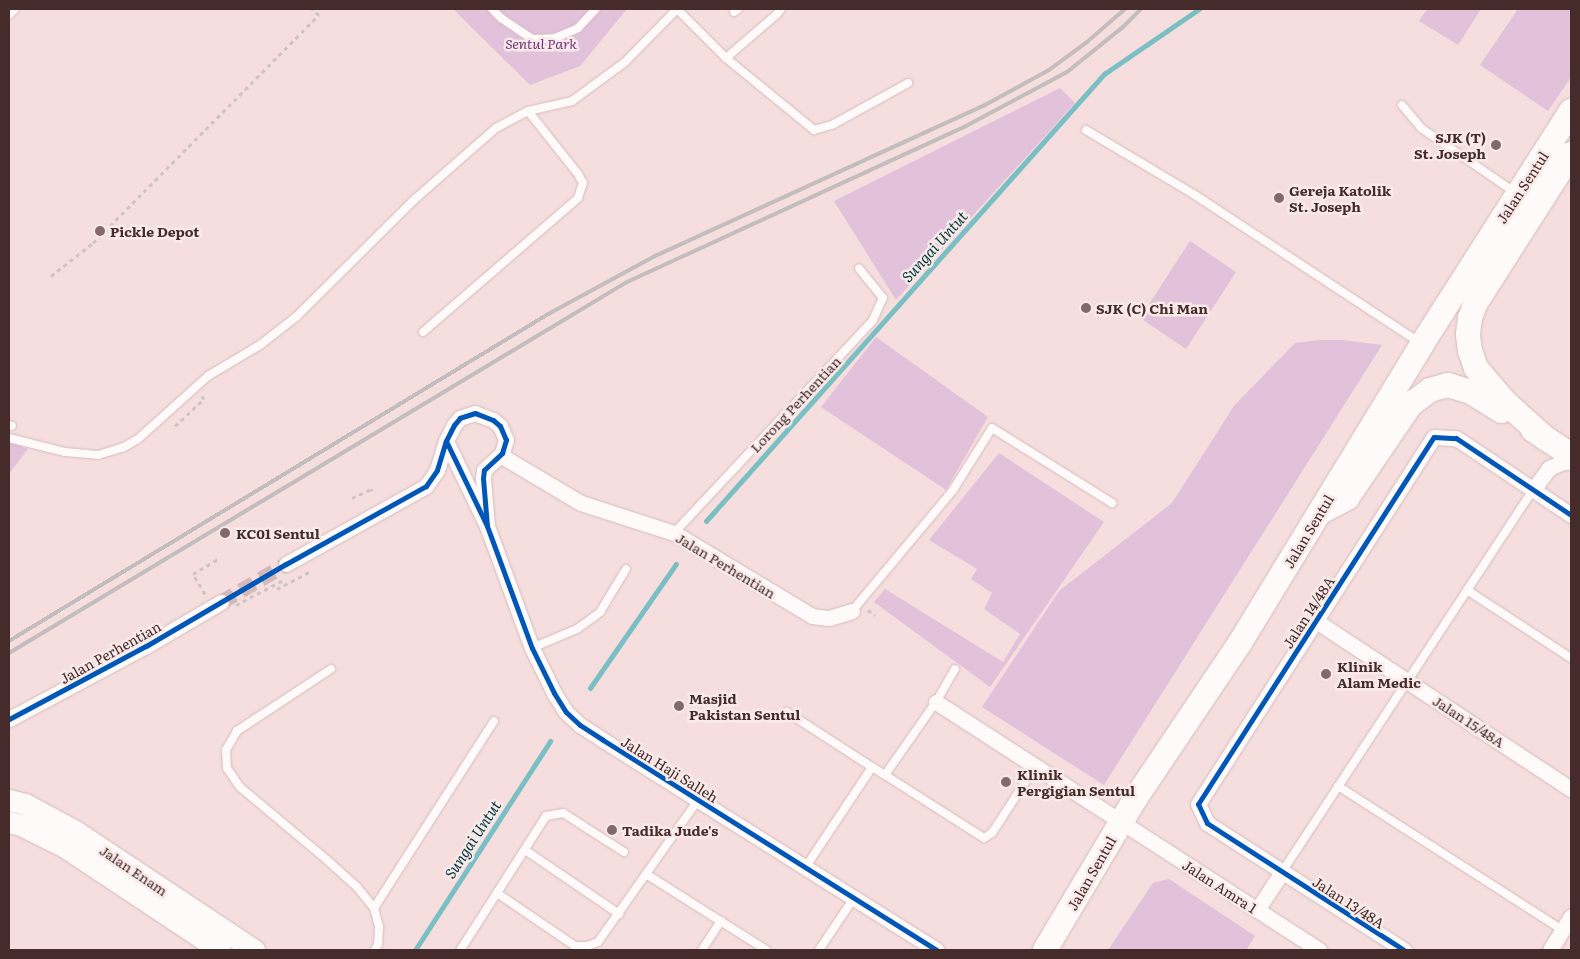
<!DOCTYPE html>
<style>
body{margin:0}
#map{position:relative;width:1580px;height:959px;overflow:hidden;background:#f5dedd;font-family:Literata,serif}
div>[style]{position:absolute}
.green>*{inset:0;background:#e2c1db}
.stream>*{height:5px;margin:-2.5px;padding:0 2.5px;transform-origin:2.5px;border-radius:2.5px;background:#79bfc4}
.street-tunnel>*{height:15px;margin-top:-7.5px;transform-origin:0;background:repeating-linear-gradient(90deg,#d2bab9 0 15px,transparent 0 23px)}
.path>*{height:3px;margin-top:-1.5px;transform-origin:0;background:repeating-linear-gradient(90deg,#cec4c4 0 4px,transparent 0 8px)}
.roads{filter:drop-shadow(0 0 1px #d3bcbb) drop-shadow(0 0 1px #d3bcbb)}
.lane>*{height:8px;margin:-4px;padding:0 4px;transform-origin:4px;border-radius:4px;background:#fefafa}
.street>*{height:15px;margin:-7.5px;padding:0 7.5px;transform-origin:7.5px;border-radius:7.5px;background:#fefafa}
.secondary>*{height:21px;margin:-10.5px;padding:0 10.5px;transform-origin:10.5px;border-radius:10.5px;background:#fefafa}
.primary>*{height:24px;margin:-12px;padding:0 12px;transform-origin:12px;border-radius:12px;background:#fefafa}
.rail>*{height:4px;margin:-2px;padding:0 2px;transform-origin:2px;border-radius:2px;background:#c4bdbd}
.cycleway>*{height:5px;margin:-2.5px;padding:0 2.5px;transform-origin:2.5px;border-radius:2.5px;background:#0057b8}
.dots>*{width:14px;height:14px;translate:-50% -50%;box-sizing:border-box;border:2px solid #f8eae9;border-radius:50%}
span{translate:-50% -50%;white-space:nowrap;text-align:center;line-height:1.15;-webkit-text-stroke:5px #f8eae9;paint-order:stroke}
.park-label{font-size:14px;color:#73367d;font-style:italic}
.poi-label{font-size:14px;color:#452b2a;font-weight:700}
.right{translate:-100% -50%;text-align:right}
.left{translate:0 -50%;text-align:left}
.street-label{font-size:14px;color:#452b2a}
.water-label{font-size:15px;color:#063b3e;font-style:italic}
.frame{position:absolute;inset:0;border:10px solid #452b2a;pointer-events:none}
</style>
<div id="map">
<div class="green">
<i style="clip-path:polygon(453px 9px,627px 9px,580px 66px,530px 85px)"></i>
<i style="clip-path:polygon(1427px 9px,1481px 9px,1458px 45px,1419px 21px)"></i>
<i style="clip-path:polygon(1518px 9px,1571px 9px,1571px 77px,1548px 111px,1480px 65px)"></i>
<i style="clip-path:polygon(1060px 88px,1075px 103px,896px 300px,834px 201px)"></i>
<i style="clip-path:polygon(1190px 241px,1236px 272px,1186px 349px,1140px 318px)"></i>
<i style="clip-path:polygon(876px 337px,988px 417px,946px 490px,821px 407px)"></i>
<i style="clip-path:polygon(1319px 340px,1342px 340px,1382px 345px,1104px 785px,982px 707px,1059px 591px,1172px 503px,1234px 406px,1295px 343px)"></i>
<i style="clip-path:polygon(9px 442px,28px 449px,9px 474px)"></i>
<i style="clip-path:polygon(999px 453px,1104px 522px,990px 687px,874px 602px,885px 589px,1003px 662px,1020px 634px,984px 609px,992px 593px,971px 579px,977px 569px,929px 540px)"></i>
<i style="clip-path:polygon(1169px 879px,1255px 936px,1246px 950px,1108px 950px,1153px 883px)"></i>
</div>
<div class="stream">
<i style="left:706px;top:521px;width:599px;rotate:-48.32deg"></i>
<i style="left:1104px;top:74px;width:115px;rotate:-34.4deg"></i>
<i style="left:590px;top:688px;width:151px;rotate:-55.3deg"></i>
<i style="left:415px;top:950px;width:249px;rotate:-57.1deg"></i>
</div>
<div class="street-tunnel">
<i style="left:221px;top:602px;width:75px;rotate:-30.3deg"></i>
</div>
<div class="path">
<i style="left:51px;top:276px;width:53px;rotate:-38.2deg"></i>
<i style="left:93px;top:243px;width:321px;rotate:-45.3deg"></i>
<i style="left:319px;top:15px;width:9px;rotate:-139deg"></i>
<i style="left:175px;top:426px;width:40px;rotate:-43deg"></i>
<i style="left:204px;top:399px;width:4px;rotate:-124deg"></i>
<i style="left:352px;top:498px;width:21px;rotate:-25deg"></i>
<i style="left:371px;top:489px;width:2px;rotate:63deg"></i>
<i style="left:277px;top:589px;width:38px;rotate:-28deg"></i>
<i style="left:205px;top:594px;width:23px;rotate:-121deg"></i>
<i style="left:193px;top:574px;width:31px;rotate:-31deg"></i>
<i style="left:236px;top:605px;width:53px;rotate:-28deg"></i>
<i style="left:868px;top:610px;width:9px;rotate:36deg"></i>
</div>
<div class="roads">
<div class="lane">
<i style="left:492px;top:9px;width:13px;rotate:45deg"></i>
<i style="left:501px;top:18px;width:37px;rotate:34deg"></i>
<i style="left:532px;top:39px;width:23px;rotate:-2deg"></i>
<i style="left:555px;top:38px;width:25px;rotate:-23deg"></i>
<i style="left:578px;top:28px;width:26px;rotate:-47deg"></i>
<i style="left:677px;top:9px;width:69px;rotate:45deg"></i>
<i style="left:726px;top:58px;width:114px;rotate:39.3deg"></i>
<i style="left:814px;top:130px;width:19px;rotate:-16deg"></i>
<i style="left:832px;top:125px;width:87px;rotate:-28.9deg"></i>
<i style="left:734px;top:12px;width:5px;rotate:-37deg"></i>
<i style="left:9px;top:15px;width:8px;rotate:-45deg"></i>
<i style="left:726px;top:58px;width:67px;rotate:-40.8deg"></i>
<i style="left:777px;top:14px;width:6px;rotate:-51deg"></i>
<i style="left:1402px;top:105px;width:30px;rotate:50deg"></i>
<i style="left:1421px;top:128px;width:115px;rotate:34.4deg"></i>
<i style="left:1086px;top:130px;width:127px;rotate:30.8deg"></i>
<i style="left:1195px;top:195px;width:269px;rotate:33.3deg"></i>
<i style="left:423px;top:332px;width:205px;rotate:-40.8deg"></i>
<i style="left:578px;top:198px;width:16px;rotate:-72deg"></i>
<i style="left:583px;top:183px;width:10px;rotate:-119deg"></i>
<i style="left:578px;top:174px;width:80px;rotate:-128.4deg"></i>
<i style="left:9px;top:425px;width:3px;rotate:18deg"></i>
<i style="left:9px;top:438px;width:58px;rotate:14deg"></i>
<i style="left:65px;top:452px;width:33px;rotate:5deg"></i>
<i style="left:98px;top:455px;width:27px;rotate:-17deg"></i>
<i style="left:124px;top:447px;width:16px;rotate:-30deg"></i>
<i style="left:138px;top:439px;width:94px;rotate:-42deg"></i>
<i style="left:208px;top:376px;width:61px;rotate:-30.8deg"></i>
<i style="left:260px;top:345px;width:46px;rotate:-37.9deg"></i>
<i style="left:296px;top:317px;width:168px;rotate:-44.8deg"></i>
<i style="left:415px;top:199px;width:108px;rotate:-41.2deg"></i>
<i style="left:496px;top:128px;width:36px;rotate:-28deg"></i>
<i style="left:528px;top:111px;width:45px;rotate:-12.8deg"></i>
<i style="left:572px;top:101px;width:66px;rotate:-36.3deg"></i>
<i style="left:625px;top:62px;width:74px;rotate:-45.5deg"></i>
<i style="left:674px;top:533px;width:291px;rotate:-46.9deg"></i>
<i style="left:873px;top:320px;width:24px;rotate:-66deg"></i>
<i style="left:883px;top:298px;width:38px;rotate:-129deg"></i>
<i style="left:1467px;top:590px;width:124px;rotate:33.2deg"></i>
<i style="left:852px;top:611px;width:158px;rotate:-50.1deg"></i>
<i style="left:953px;top:490px;width:73px;rotate:-57.8deg"></i>
<i style="left:992px;top:428px;width:142px;rotate:32deg"></i>
<i style="left:532px;top:648px;width:49px;rotate:-22.9deg"></i>
<i style="left:577px;top:629px;width:29px;rotate:-36deg"></i>
<i style="left:600px;top:612px;width:50px;rotate:-58.8deg"></i>
<i style="left:331px;top:669px;width:113px;rotate:146.6deg"></i>
<i style="left:237px;top:731px;width:22px;rotate:120deg"></i>
<i style="left:226px;top:750px;width:18px;rotate:87deg"></i>
<i style="left:227px;top:768px;width:23px;rotate:56deg"></i>
<i style="left:240px;top:787px;width:114px;rotate:40deg"></i>
<i style="left:327px;top:860px;width:40px;rotate:42deg"></i>
<i style="left:357px;top:887px;width:27px;rotate:51deg"></i>
<i style="left:374px;top:908px;width:20px;rotate:75deg"></i>
<i style="left:379px;top:927px;width:17px;rotate:93deg"></i>
<i style="left:378px;top:944px;width:7px;rotate:117deg"></i>
<i style="left:787px;top:712px;width:101px;rotate:32.9deg"></i>
<i style="left:885px;top:775px;width:117px;rotate:32.5deg"></i>
<i style="left:984px;top:838px;width:9px;rotate:-32deg"></i>
<i style="left:992px;top:833px;width:79px;rotate:-56.9deg"></i>
<i style="left:1338px;top:786px;width:266px;rotate:32.7deg"></i>
<i style="left:525px;top:850px;width:114px;rotate:34.2deg"></i>
<i style="left:624px;top:852px;width:72px;rotate:-147.4deg"></i>
<i style="left:563px;top:813px;width:17px;rotate:170deg"></i>
<i style="left:546px;top:816px;width:91px;rotate:122.5deg"></i>
<i style="left:497px;top:893px;width:94px;rotate:34.2deg"></i>
<i style="left:575px;top:946px;width:12px"></i>
<i style="left:587px;top:946px;width:12px;rotate:-20deg"></i>
<i style="left:598px;top:942px;width:174px;rotate:-54.8deg"></i>
<i style="left:805px;top:868px;width:121px;rotate:-56.4deg"></i>
<i style="left:872px;top:767px;width:15px;rotate:32deg"></i>
<i style="left:885px;top:775px;width:89px;rotate:-55.1deg"></i>
<i style="left:936px;top:702px;width:38px;rotate:-60deg"></i>
<i style="left:1282px;top:872px;width:457px;rotate:-56.7deg"></i>
<i style="left:646px;top:874px;width:142px;rotate:32.3deg"></i>
<i style="left:374px;top:908px;width:222px;rotate:-57.3deg"></i>
<i style="left:461px;top:949px;width:67px;rotate:-57.3deg"></i>
<i style="left:702px;top:950px;width:35px;rotate:-57deg"></i>
<i style="left:819px;top:950px;width:63px;rotate:-56.1deg"></i>
</div>
<div class="street">
<i style="left:500px;top:455px;width:94px;rotate:30.7deg"></i>
<i style="left:581px;top:503px;width:98px;rotate:17.9deg"></i>
<i style="left:674px;top:533px;width:161px;rotate:31deg"></i>
<i style="left:812px;top:616px;width:17px;rotate:7deg"></i>
<i style="left:829px;top:618px;width:24px;rotate:-17deg"></i>
<i style="left:1533px;top:490px;width:27px;rotate:-54deg"></i>
<i style="left:1549px;top:468px;width:15px;rotate:-23deg"></i>
<i style="left:1563px;top:462px;width:8px"></i>
<i style="left:487px;top:526px;width:48px;rotate:-94.8deg"></i>
<i style="left:483px;top:478px;width:8px;rotate:-83deg"></i>
<i style="left:484px;top:470px;width:25px;rotate:-43deg"></i>
<i style="left:502px;top:453px;width:14px;rotate:-73deg"></i>
<i style="left:506px;top:440px;width:15px;rotate:-113deg"></i>
<i style="left:500px;top:426px;width:9px;rotate:-139deg"></i>
<i style="left:493px;top:420px;width:19px;rotate:-159deg"></i>
<i style="left:475px;top:413px;width:16px;rotate:162deg"></i>
<i style="left:460px;top:418px;width:9px;rotate:131deg"></i>
<i style="left:454px;top:425px;width:18px;rotate:117deg"></i>
<i style="left:446px;top:441px;width:94px;rotate:64.2deg"></i>
<i style="left:487px;top:526px;width:130px;rotate:69.8deg"></i>
<i style="left:532px;top:648px;width:50px;rotate:63.9deg"></i>
<i style="left:554px;top:693px;width:22px;rotate:58deg"></i>
<i style="left:566px;top:712px;width:19px;rotate:43deg"></i>
<i style="left:580px;top:725px;width:27px;rotate:33deg"></i>
<i style="left:603px;top:740px;width:394px;rotate:32.2deg"></i>
<i style="left:286px;top:564px;width:160px;rotate:-29.1deg"></i>
<i style="left:426px;top:486px;width:19px;rotate:-55deg"></i>
<i style="left:437px;top:470px;width:30px;rotate:-73deg"></i>
<i style="left:1316px;top:621px;width:305px;rotate:33.4deg"></i>
<i style="left:936px;top:702px;width:456px;rotate:32.9deg"></i>
<i style="left:9px;top:719px;width:155px;rotate:-28.1deg"></i>
<i style="left:146px;top:646px;width:87px;rotate:-30.4deg"></i>
<i style="left:1257px;top:910px;width:45px;rotate:-56.7deg"></i>
<i style="left:1404px;top:950px;width:234px;rotate:-147.2deg"></i>
<i style="left:1207px;top:823px;width:21px;rotate:-115deg"></i>
<i style="left:1198px;top:804px;width:436px;rotate:-57.3deg"></i>
<i style="left:1434px;top:437px;width:22px;rotate:3deg"></i>
<i style="left:1456px;top:438px;width:138px;rotate:33.8deg"></i>
<i style="left:1550px;top:950px;width:40px;rotate:-58deg"></i>
</div>
<div class="secondary">
<i style="left:9px;top:800px;width:16px;rotate:14deg"></i>
<i style="left:25px;top:804px;width:57px;rotate:28.4deg"></i>
<i style="left:75px;top:831px;width:215px;rotate:33.6deg"></i>
<i style="left:9px;top:822px;width:12px;rotate:14deg"></i>
<i style="left:21px;top:825px;width:49px;rotate:26.6deg"></i>
<i style="left:65px;top:847px;width:186px;rotate:33.6deg"></i>
</div>
<div class="primary">
<i style="left:1533px;top:430px;width:45px;rotate:33.3deg"></i>
<i style="left:1546px;top:439px;width:55px;rotate:-137.9deg"></i>
<i style="left:1505px;top:402px;width:45px;rotate:-130.5deg"></i>
<i style="left:1476px;top:368px;width:18px;rotate:-109deg"></i>
<i style="left:1470px;top:351px;width:17px;rotate:-97deg"></i>
<i style="left:1468px;top:334px;width:16px;rotate:-83deg"></i>
<i style="left:1470px;top:318px;width:15px;rotate:-70deg"></i>
<i style="left:1475px;top:304px;width:178px;rotate:-57.4deg"></i>
<i style="left:1321px;top:512px;width:30px;rotate:-28deg"></i>
<i style="left:1347px;top:498px;width:114px;rotate:-55.8deg"></i>
<i style="left:1411px;top:404px;width:24px;rotate:-36deg"></i>
<i style="left:1430px;top:390px;width:19px;rotate:-16deg"></i>
<i style="left:1448px;top:385px;width:24px;rotate:17deg"></i>
<i style="left:1471px;top:392px;width:36px;rotate:32deg"></i>
<i style="left:1045px;top:950px;width:176px;rotate:-59.2deg"></i>
<i style="left:1135px;top:799px;width:190px;rotate:-56.1deg"></i>
<i style="left:1241px;top:641px;width:348px;rotate:-58.6deg"></i>
<i style="left:1422px;top:344px;width:277px;rotate:-57.4deg"></i>
</div>
</div>
<div class="rail">
<i style="left:9px;top:641px;width:633px;rotate:-31.23deg"></i>
<i style="left:550px;top:313px;width:119px;rotate:-28.5deg"></i>
<i style="left:655px;top:256px;width:363px;rotate:-24.6deg"></i>
<i style="left:985px;top:105px;width:73px;rotate:-28.7deg"></i>
<i style="left:1049px;top:70px;width:47px;rotate:-36.4deg"></i>
<i style="left:1087px;top:42px;width:50px;rotate:-41deg"></i>
<i style="left:9px;top:653px;width:721px;rotate:-30.98deg"></i>
<i style="left:627px;top:282px;width:373px;rotate:-24.7deg"></i>
<i style="left:966px;top:126px;width:115px;rotate:-28.1deg"></i>
<i style="left:1067px;top:72px;width:72px;rotate:-38.8deg"></i>
<i style="left:1123px;top:27px;width:25px;rotate:-45deg"></i>
</div>
<div class="cycleway">
<i style="left:487px;top:526px;width:48px;rotate:-94.8deg"></i>
<i style="left:483px;top:478px;width:8px;rotate:-83deg"></i>
<i style="left:484px;top:470px;width:25px;rotate:-43deg"></i>
<i style="left:502px;top:453px;width:14px;rotate:-73deg"></i>
<i style="left:506px;top:440px;width:15px;rotate:-113deg"></i>
<i style="left:500px;top:426px;width:9px;rotate:-139deg"></i>
<i style="left:493px;top:420px;width:19px;rotate:-159deg"></i>
<i style="left:475px;top:413px;width:16px;rotate:162deg"></i>
<i style="left:460px;top:418px;width:9px;rotate:131deg"></i>
<i style="left:454px;top:425px;width:18px;rotate:117deg"></i>
<i style="left:446px;top:441px;width:94px;rotate:64.2deg"></i>
<i style="left:487px;top:526px;width:130px;rotate:69.8deg"></i>
<i style="left:532px;top:648px;width:50px;rotate:63.9deg"></i>
<i style="left:554px;top:693px;width:22px;rotate:58deg"></i>
<i style="left:566px;top:712px;width:19px;rotate:43deg"></i>
<i style="left:580px;top:725px;width:27px;rotate:33deg"></i>
<i style="left:603px;top:740px;width:394px;rotate:32.2deg"></i>
<i style="left:9px;top:719px;width:155px;rotate:-28.1deg"></i>
<i style="left:146px;top:646px;width:162px;rotate:-30.4deg"></i>
<i style="left:286px;top:564px;width:160px;rotate:-29.1deg"></i>
<i style="left:426px;top:486px;width:19px;rotate:-55deg"></i>
<i style="left:437px;top:470px;width:30px;rotate:-73deg"></i>
<i style="left:1404px;top:950px;width:234px;rotate:-147.2deg"></i>
<i style="left:1207px;top:823px;width:21px;rotate:-115deg"></i>
<i style="left:1198px;top:804px;width:436px;rotate:-57.3deg"></i>
<i style="left:1434px;top:437px;width:22px;rotate:3deg"></i>
<i style="left:1456px;top:438px;width:138px;rotate:33.8deg"></i>
</div>
<div class="dots">
<i style="left:1496px;top:145px;background:#836a69"></i>
<i style="left:1279px;top:198px;background:#836a69"></i>
<i style="left:100px;top:231px;background:#836a69"></i>
<i style="left:1086px;top:308px;background:#836a69"></i>
<i style="left:225px;top:533px;background:#836a69"></i>
<i style="left:1326px;top:674px;background:#836a69"></i>
<i style="left:679px;top:706px;background:#836a69"></i>
<i style="left:1006px;top:782px;background:#836a69"></i>
<i style="left:612px;top:830px;background:#836a69"></i>
</div>
<div class="park-label">
<span style="left:541px;top:43px">Sentul Park</span>
</div>
<div class="poi-label">
<span class="right" style="left:1486px;top:145px">SJK (T)<br>St. Joseph</span>
<span class="left" style="left:1289px;top:198px">Gereja Katolik<br>St. Joseph</span>
<span class="left" style="left:110px;top:231px">Pickle Depot</span>
<span class="left" style="left:1096px;top:308px">SJK (C) Chi Man</span>
<span class="left" style="left:236px;top:533px">KC01 Sentul</span>
<span class="left" style="left:1337px;top:674px">Klinik<br>Alam Medic</span>
<span class="left" style="left:689px;top:706px">Masjid<br>Pakistan Sentul</span>
<span class="left" style="left:1017px;top:782px">Klinik<br>Pergigian Sentul</span>
<span class="left" style="left:622px;top:830px">Tadika Jude's</span>
</div>
<div class="street-label">
<span style="left:1522px;top:187px;rotate:-57deg">Jalan Sentul</span>
<span style="left:795px;top:404px;rotate:-47deg">Lorong Perhentian</span>
<span style="left:1308px;top:531px;rotate:-59deg">Jalan Sentul</span>
<span style="left:726px;top:565px;rotate:31deg">Jalan Perhentian</span>
<span style="left:1308px;top:612px;rotate:-57deg">Jalan 14/48A</span>
<span style="left:110px;top:652px;rotate:-29deg">Jalan Perhentian</span>
<span style="left:1469px;top:721px;rotate:33deg">Jalan 15/48A</span>
<span style="left:670px;top:769px;rotate:32deg">Jalan Haji Salleh</span>
<span style="left:134px;top:870px;rotate:34deg">Jalan Enam</span>
<span style="left:1091px;top:873px;rotate:-60deg">Jalan Sentul</span>
<span style="left:1220px;top:886px;rotate:33deg">Jalan Amra 1</span>
<span style="left:1349px;top:902px;rotate:33deg">Jalan 13/48A</span>
</div>
<div class="water-label">
<span style="left:934px;top:246px;rotate:-48deg">Sungai Untut</span>
<span style="left:472px;top:839px;rotate:-57deg">Sungai Untut</span>
</div>
<div class="frame"></div>
</div>
